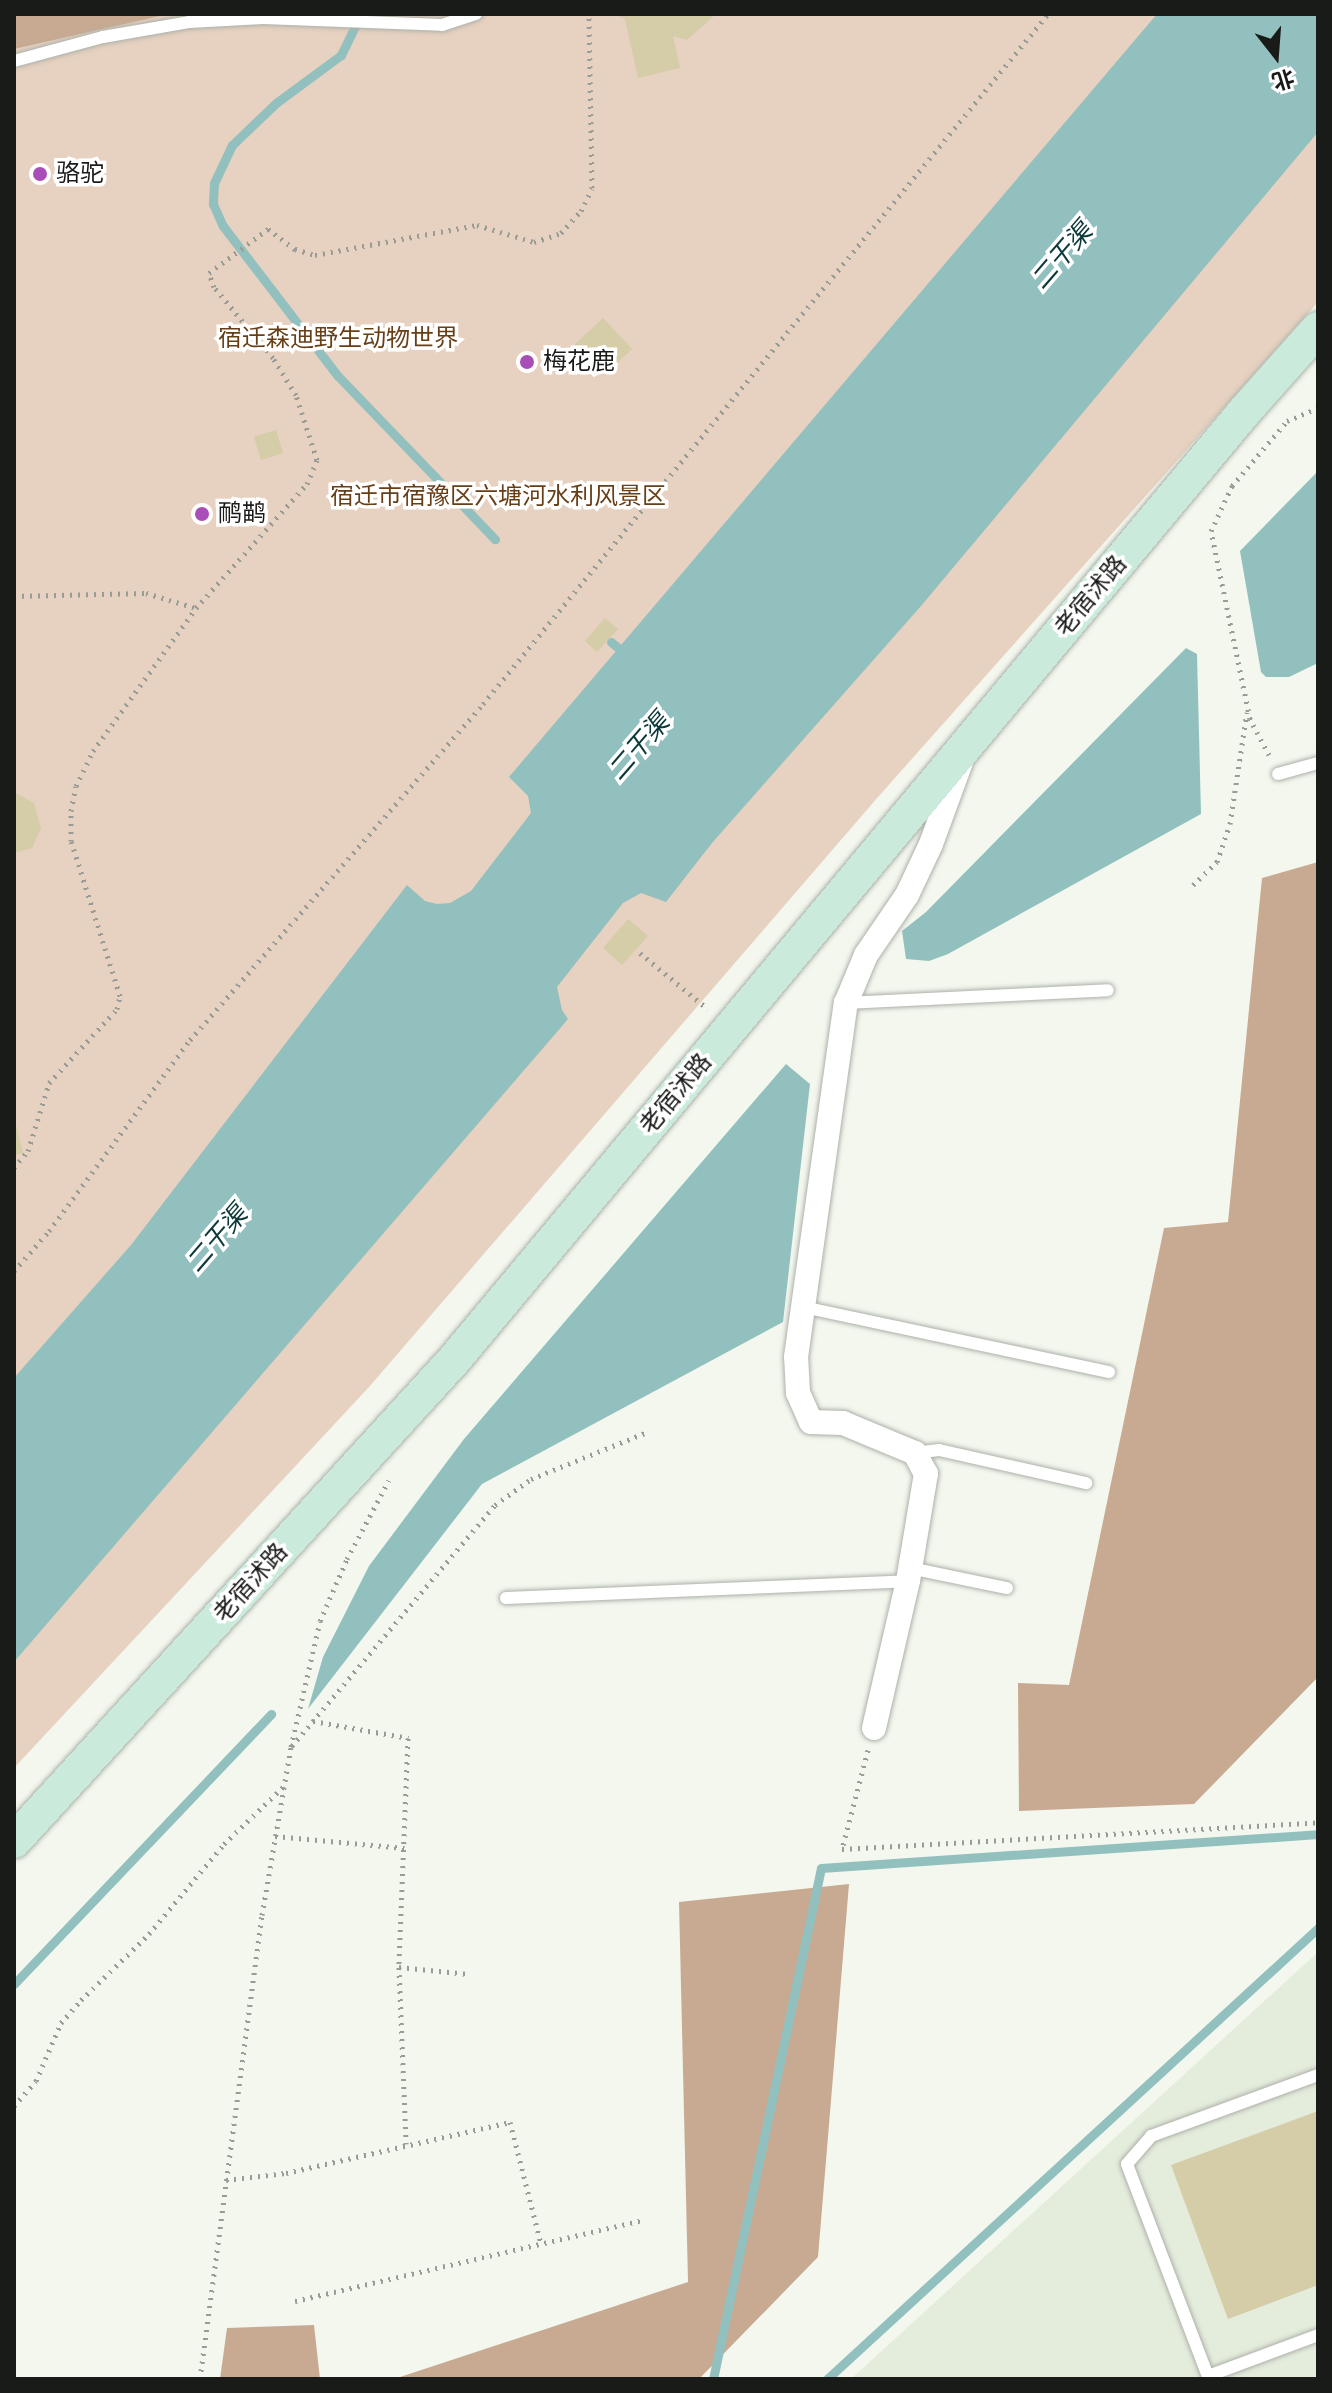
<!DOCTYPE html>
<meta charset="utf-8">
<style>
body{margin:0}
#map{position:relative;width:1332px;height:2393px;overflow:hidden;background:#f3f7ee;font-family:"DejaVu Sans","Noto Sans SC",sans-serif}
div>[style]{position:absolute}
.built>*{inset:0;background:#e4ecdc}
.green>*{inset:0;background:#e7d1c0}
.forest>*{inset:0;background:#c8aa92}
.water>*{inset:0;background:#92c0be}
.stream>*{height:9px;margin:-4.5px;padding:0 4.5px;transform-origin:4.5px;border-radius:4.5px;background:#92c0be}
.building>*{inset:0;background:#d5cca8}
.path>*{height:5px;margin-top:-2.5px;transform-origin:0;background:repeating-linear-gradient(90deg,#999c95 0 2px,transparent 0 8px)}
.roads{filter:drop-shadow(0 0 2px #adb1a9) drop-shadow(0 0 2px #adb1a9)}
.service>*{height:12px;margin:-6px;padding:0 6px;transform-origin:6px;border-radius:6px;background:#fff}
.minor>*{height:24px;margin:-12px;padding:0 12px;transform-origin:12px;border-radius:12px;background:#fff}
.secondary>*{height:34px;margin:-17px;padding:0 17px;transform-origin:17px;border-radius:17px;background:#caebdc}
.dots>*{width:22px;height:22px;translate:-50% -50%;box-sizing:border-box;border:4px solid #fff;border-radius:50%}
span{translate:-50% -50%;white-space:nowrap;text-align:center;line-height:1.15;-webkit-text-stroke:7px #fff;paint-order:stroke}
.poi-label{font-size:24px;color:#191b18}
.left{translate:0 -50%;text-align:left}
.park-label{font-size:24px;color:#673e16}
.street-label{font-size:24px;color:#191b18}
.water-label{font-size:26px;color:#0d3a39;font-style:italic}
.frame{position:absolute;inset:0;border:16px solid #191b18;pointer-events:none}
.north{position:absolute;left:1236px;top:16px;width:80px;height:80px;-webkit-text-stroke:6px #fff;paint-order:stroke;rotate:163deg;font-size:22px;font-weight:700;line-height:32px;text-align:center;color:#191b18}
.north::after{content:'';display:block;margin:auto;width:28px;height:36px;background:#191b18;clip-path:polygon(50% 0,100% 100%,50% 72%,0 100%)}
</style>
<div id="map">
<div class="built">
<i style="clip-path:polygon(1318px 1952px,1318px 2379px,851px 2379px)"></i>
</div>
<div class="green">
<i style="clip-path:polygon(14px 14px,1318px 14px,1318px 302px,878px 797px,369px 1387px,14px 1768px)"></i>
</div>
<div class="forest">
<i style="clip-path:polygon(14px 14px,169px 14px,14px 49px)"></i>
<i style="clip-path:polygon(1318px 862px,1318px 1677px,1194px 1804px,1019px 1811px,1018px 1683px,1069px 1685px,1164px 1228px,1228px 1222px,1262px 878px)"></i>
<i style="clip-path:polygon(849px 1884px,818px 2257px,699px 2379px,394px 2379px,688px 2282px,679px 1902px)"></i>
<i style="clip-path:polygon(314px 2325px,320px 2379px,220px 2379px,227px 2328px)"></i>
</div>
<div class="water">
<i style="clip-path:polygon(1157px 14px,1318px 14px,1318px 132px,921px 606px,712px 843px,666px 902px,641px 893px,623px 903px,557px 987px,562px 1010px,568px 1019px,557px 1032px,14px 1662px,14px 1378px,131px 1245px,407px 885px,425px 901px,437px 904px,450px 903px,471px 891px,531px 813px,528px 796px,509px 777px)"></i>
<i style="clip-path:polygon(1318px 471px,1318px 663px,1289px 677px,1266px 677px,1261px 672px,1240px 551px)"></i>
<i style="clip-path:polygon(1186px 648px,1197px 654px,1201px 814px,948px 954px,929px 961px,906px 959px,902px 931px,926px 912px)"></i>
<i style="clip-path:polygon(786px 1064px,810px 1084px,783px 1322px,482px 1484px,308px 1709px,323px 1657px,369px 1566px,464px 1439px)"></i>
</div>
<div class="stream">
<i style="left:361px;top:14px;width:46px;rotate:116deg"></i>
<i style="left:341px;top:55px;width:81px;rotate:143.6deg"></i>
<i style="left:276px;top:103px;width:61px;rotate:136.3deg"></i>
<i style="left:232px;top:145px;width:42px;rotate:115.3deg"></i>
<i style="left:214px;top:183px;width:21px;rotate:93deg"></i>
<i style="left:213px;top:204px;width:24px;rotate:66deg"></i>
<i style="left:223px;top:226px;width:188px;rotate:52.6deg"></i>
<i style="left:337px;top:375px;width:228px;rotate:46.1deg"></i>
<i style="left:611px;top:642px;width:21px;rotate:39deg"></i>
<i style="left:14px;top:1984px;width:373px;rotate:-46.4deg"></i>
<i style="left:713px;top:2379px;width:522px;rotate:-78.07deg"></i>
<i style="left:821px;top:1868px;width:498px;rotate:-3.9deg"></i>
<i style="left:827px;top:2379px;width:667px;rotate:-42.57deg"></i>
</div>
<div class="building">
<i style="clip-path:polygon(613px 14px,716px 14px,687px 40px,673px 36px,680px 68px,638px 78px,625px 19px)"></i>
<i style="clip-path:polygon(603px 318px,632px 349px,604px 375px,575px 344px)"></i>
<i style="clip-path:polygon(276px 430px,283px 453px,261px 460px,254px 437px)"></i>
<i style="clip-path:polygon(605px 618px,618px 629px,597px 652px,585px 641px)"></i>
<i style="clip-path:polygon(14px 792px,34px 803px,41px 828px,32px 848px,14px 853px)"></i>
<i style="clip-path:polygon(628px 919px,648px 936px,622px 965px,603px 948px)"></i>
<i style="clip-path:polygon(14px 1117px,23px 1153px,14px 1155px)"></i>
<i style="clip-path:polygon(1318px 2111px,1318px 2285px,1228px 2319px,1171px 2165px)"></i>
</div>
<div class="path">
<i style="left:14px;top:596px;width:132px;rotate:-1.3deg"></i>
<i style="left:146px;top:593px;width:52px;rotate:16.7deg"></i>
<i style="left:1269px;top:755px;width:41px;rotate:-117.8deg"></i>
<i style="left:1250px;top:719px;width:192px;rotate:-101.7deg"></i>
<i style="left:1211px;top:531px;width:50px;rotate:-65deg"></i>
<i style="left:1232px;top:486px;width:85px;rotate:-49.8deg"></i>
<i style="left:1287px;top:421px;width:34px;rotate:-23deg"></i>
<i style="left:1193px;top:885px;width:33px;rotate:-44deg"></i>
<i style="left:1217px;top:862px;width:40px;rotate:-71.1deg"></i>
<i style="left:1230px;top:824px;width:113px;rotate:-81.4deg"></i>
<i style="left:640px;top:953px;width:88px;rotate:39.5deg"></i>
<i style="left:14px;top:1168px;width:22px;rotate:-51deg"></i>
<i style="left:28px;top:1151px;width:71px;rotate:-72.8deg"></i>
<i style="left:49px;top:1083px;width:100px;rotate:-47.4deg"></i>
<i style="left:117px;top:1009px;width:13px;rotate:-77deg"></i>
<i style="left:120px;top:996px;width:163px;rotate:-107.5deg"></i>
<i style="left:71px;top:841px;width:30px;rotate:-90deg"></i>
<i style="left:71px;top:811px;width:25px;rotate:-79deg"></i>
<i style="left:76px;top:786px;width:39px;rotate:-64deg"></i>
<i style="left:93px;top:751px;width:176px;rotate:-54.2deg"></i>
<i style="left:196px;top:608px;width:166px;rotate:-48.2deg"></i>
<i style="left:307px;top:484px;width:26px;rotate:-67deg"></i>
<i style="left:317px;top:460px;width:68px;rotate:-107.9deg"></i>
<i style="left:296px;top:395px;width:44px;rotate:-121.9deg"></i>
<i style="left:273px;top:358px;width:92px;rotate:-129.7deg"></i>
<i style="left:214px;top:287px;width:15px;rotate:-110deg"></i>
<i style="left:209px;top:273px;width:74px;rotate:-36.7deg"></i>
<i style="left:268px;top:229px;width:34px;rotate:37deg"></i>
<i style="left:295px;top:249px;width:21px;rotate:17deg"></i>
<i style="left:315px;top:255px;width:165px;rotate:-10.5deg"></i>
<i style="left:477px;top:225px;width:59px;rotate:16.6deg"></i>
<i style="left:534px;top:242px;width:28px;rotate:-18deg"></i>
<i style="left:561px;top:233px;width:30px;rotate:-48deg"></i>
<i style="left:581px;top:211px;width:25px;rotate:-64deg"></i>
<i style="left:592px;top:188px;width:174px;rotate:-91deg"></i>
<i style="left:14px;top:1271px;width:53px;rotate:-48.8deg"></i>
<i style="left:49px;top:1231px;width:237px;rotate:-53.6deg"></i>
<i style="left:190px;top:1040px;width:446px;rotate:-48.9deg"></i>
<i style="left:483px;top:704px;width:892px;rotate:-50.69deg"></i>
<i style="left:313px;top:1721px;width:97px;rotate:10.1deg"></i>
<i style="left:408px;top:1738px;width:229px;rotate:92.3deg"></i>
<i style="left:399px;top:1967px;width:70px;rotate:5.7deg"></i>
<i style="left:292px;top:1746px;width:315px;rotate:-49.9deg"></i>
<i style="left:495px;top:1505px;width:44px;rotate:-35.8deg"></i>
<i style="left:531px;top:1479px;width:123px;rotate:-22deg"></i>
<i style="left:868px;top:1750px;width:102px;rotate:104.7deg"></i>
<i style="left:842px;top:1849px;width:477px;rotate:-3.2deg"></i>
<i style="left:275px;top:1836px;width:130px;rotate:5.3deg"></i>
<i style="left:399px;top:1967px;width:177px;rotate:87.7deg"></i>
<i style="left:14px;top:2106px;width:33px;rotate:-49deg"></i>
<i style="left:36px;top:2081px;width:63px;rotate:-66.7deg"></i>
<i style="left:61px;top:2023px;width:30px;rotate:-49deg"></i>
<i style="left:81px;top:2000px;width:95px;rotate:-44.1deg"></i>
<i style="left:149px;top:1934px;width:117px;rotate:-50.2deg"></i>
<i style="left:224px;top:1844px;width:82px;rotate:-44deg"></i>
<i style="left:226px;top:2180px;width:60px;rotate:-6.7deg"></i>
<i style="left:286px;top:2173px;width:230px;rotate:-12.8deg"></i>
<i style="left:510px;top:2122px;width:126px;rotate:75.7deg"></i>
<i style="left:295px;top:2301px;width:358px;rotate:-13.1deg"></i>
<i style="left:200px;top:2379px;width:468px;rotate:-82.4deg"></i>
<i style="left:262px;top:1915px;width:170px;rotate:-80.2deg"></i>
<i style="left:291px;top:1747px;width:129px;rotate:-77deg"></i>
<i style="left:320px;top:1621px;width:68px;rotate:-66.5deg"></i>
<i style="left:347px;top:1559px;width:89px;rotate:-62deg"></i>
</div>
<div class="roads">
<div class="service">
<i style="left:14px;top:61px;width:92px;rotate:-15.1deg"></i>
<i style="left:103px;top:37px;width:87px;rotate:-9.9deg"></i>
<i style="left:189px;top:22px;width:74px;rotate:-3.1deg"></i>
<i style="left:263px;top:18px;width:179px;rotate:2.2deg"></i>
<i style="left:442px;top:25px;width:36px;rotate:-18deg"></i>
<i style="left:1278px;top:774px;width:41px;rotate:-15.4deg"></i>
<i style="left:846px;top:1003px;width:262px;rotate:-2.8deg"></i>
<i style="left:803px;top:1307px;width:313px;rotate:12deg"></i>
<i style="left:915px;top:1453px;width:24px;rotate:-7deg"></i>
<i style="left:939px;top:1450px;width:151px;rotate:12.7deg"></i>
<i style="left:910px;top:1568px;width:99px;rotate:11.7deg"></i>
<i style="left:506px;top:1598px;width:402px;rotate:-2.4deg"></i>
<i style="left:1208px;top:2376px;width:117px;rotate:-20.4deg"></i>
<i style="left:1209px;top:2379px;width:230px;rotate:-110.9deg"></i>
<i style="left:1127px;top:2164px;width:37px;rotate:-49deg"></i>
<i style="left:1151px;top:2136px;width:178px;rotate:-20.1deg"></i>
</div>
<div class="minor">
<i style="left:874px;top:1728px;width:151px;rotate:-77deg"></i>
<i style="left:908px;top:1581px;width:109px;rotate:-80.5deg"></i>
<i style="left:926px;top:1474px;width:24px;rotate:-118deg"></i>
<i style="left:915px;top:1453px;width:78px;rotate:-157.4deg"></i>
<i style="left:843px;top:1423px;width:32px;rotate:-178deg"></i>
<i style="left:811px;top:1422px;width:32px;rotate:-114deg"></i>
<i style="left:798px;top:1393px;width:36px;rotate:-93deg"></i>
<i style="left:796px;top:1357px;width:358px;rotate:-82deg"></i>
<i style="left:846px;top:1003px;width:52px;rotate:-67.4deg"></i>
<i style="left:866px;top:955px;width:73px;rotate:-55.7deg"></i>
<i style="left:907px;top:895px;width:56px;rotate:-64.8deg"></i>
<i style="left:931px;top:844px;width:87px;rotate:-69.9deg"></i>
</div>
<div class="secondary">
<i style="left:14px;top:1841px;width:652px;rotate:-47.55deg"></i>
<i style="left:454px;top:1360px;width:1234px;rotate:-50.19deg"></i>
<i style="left:1244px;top:412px;width:111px;rotate:-48.3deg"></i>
</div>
</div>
<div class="dots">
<i style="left:40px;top:174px;background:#a94eb8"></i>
<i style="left:527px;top:362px;background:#a94eb8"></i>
<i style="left:202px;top:514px;background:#a94eb8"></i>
</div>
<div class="poi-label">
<span class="left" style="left:56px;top:174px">骆驼</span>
<span class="left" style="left:543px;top:362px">梅花鹿</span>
<span class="left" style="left:218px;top:514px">鸸鹋</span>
</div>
<div class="park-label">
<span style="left:338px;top:339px">宿迁森迪野生动物世界</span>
<span style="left:498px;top:497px">宿迁市宿豫区六塘河水利风景区</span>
</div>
<div class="street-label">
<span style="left:1091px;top:596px;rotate:-50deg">老宿沭路</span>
<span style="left:676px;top:1094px;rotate:-50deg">老宿沭路</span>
<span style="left:251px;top:1583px;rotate:-48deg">老宿沭路</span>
</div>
<div class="water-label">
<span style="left:1062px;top:256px;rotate:-49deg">二干渠</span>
<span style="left:639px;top:747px;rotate:-49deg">二干渠</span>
<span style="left:217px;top:1239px;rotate:-49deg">二干渠</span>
</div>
<div class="frame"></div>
<div class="north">北</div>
</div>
